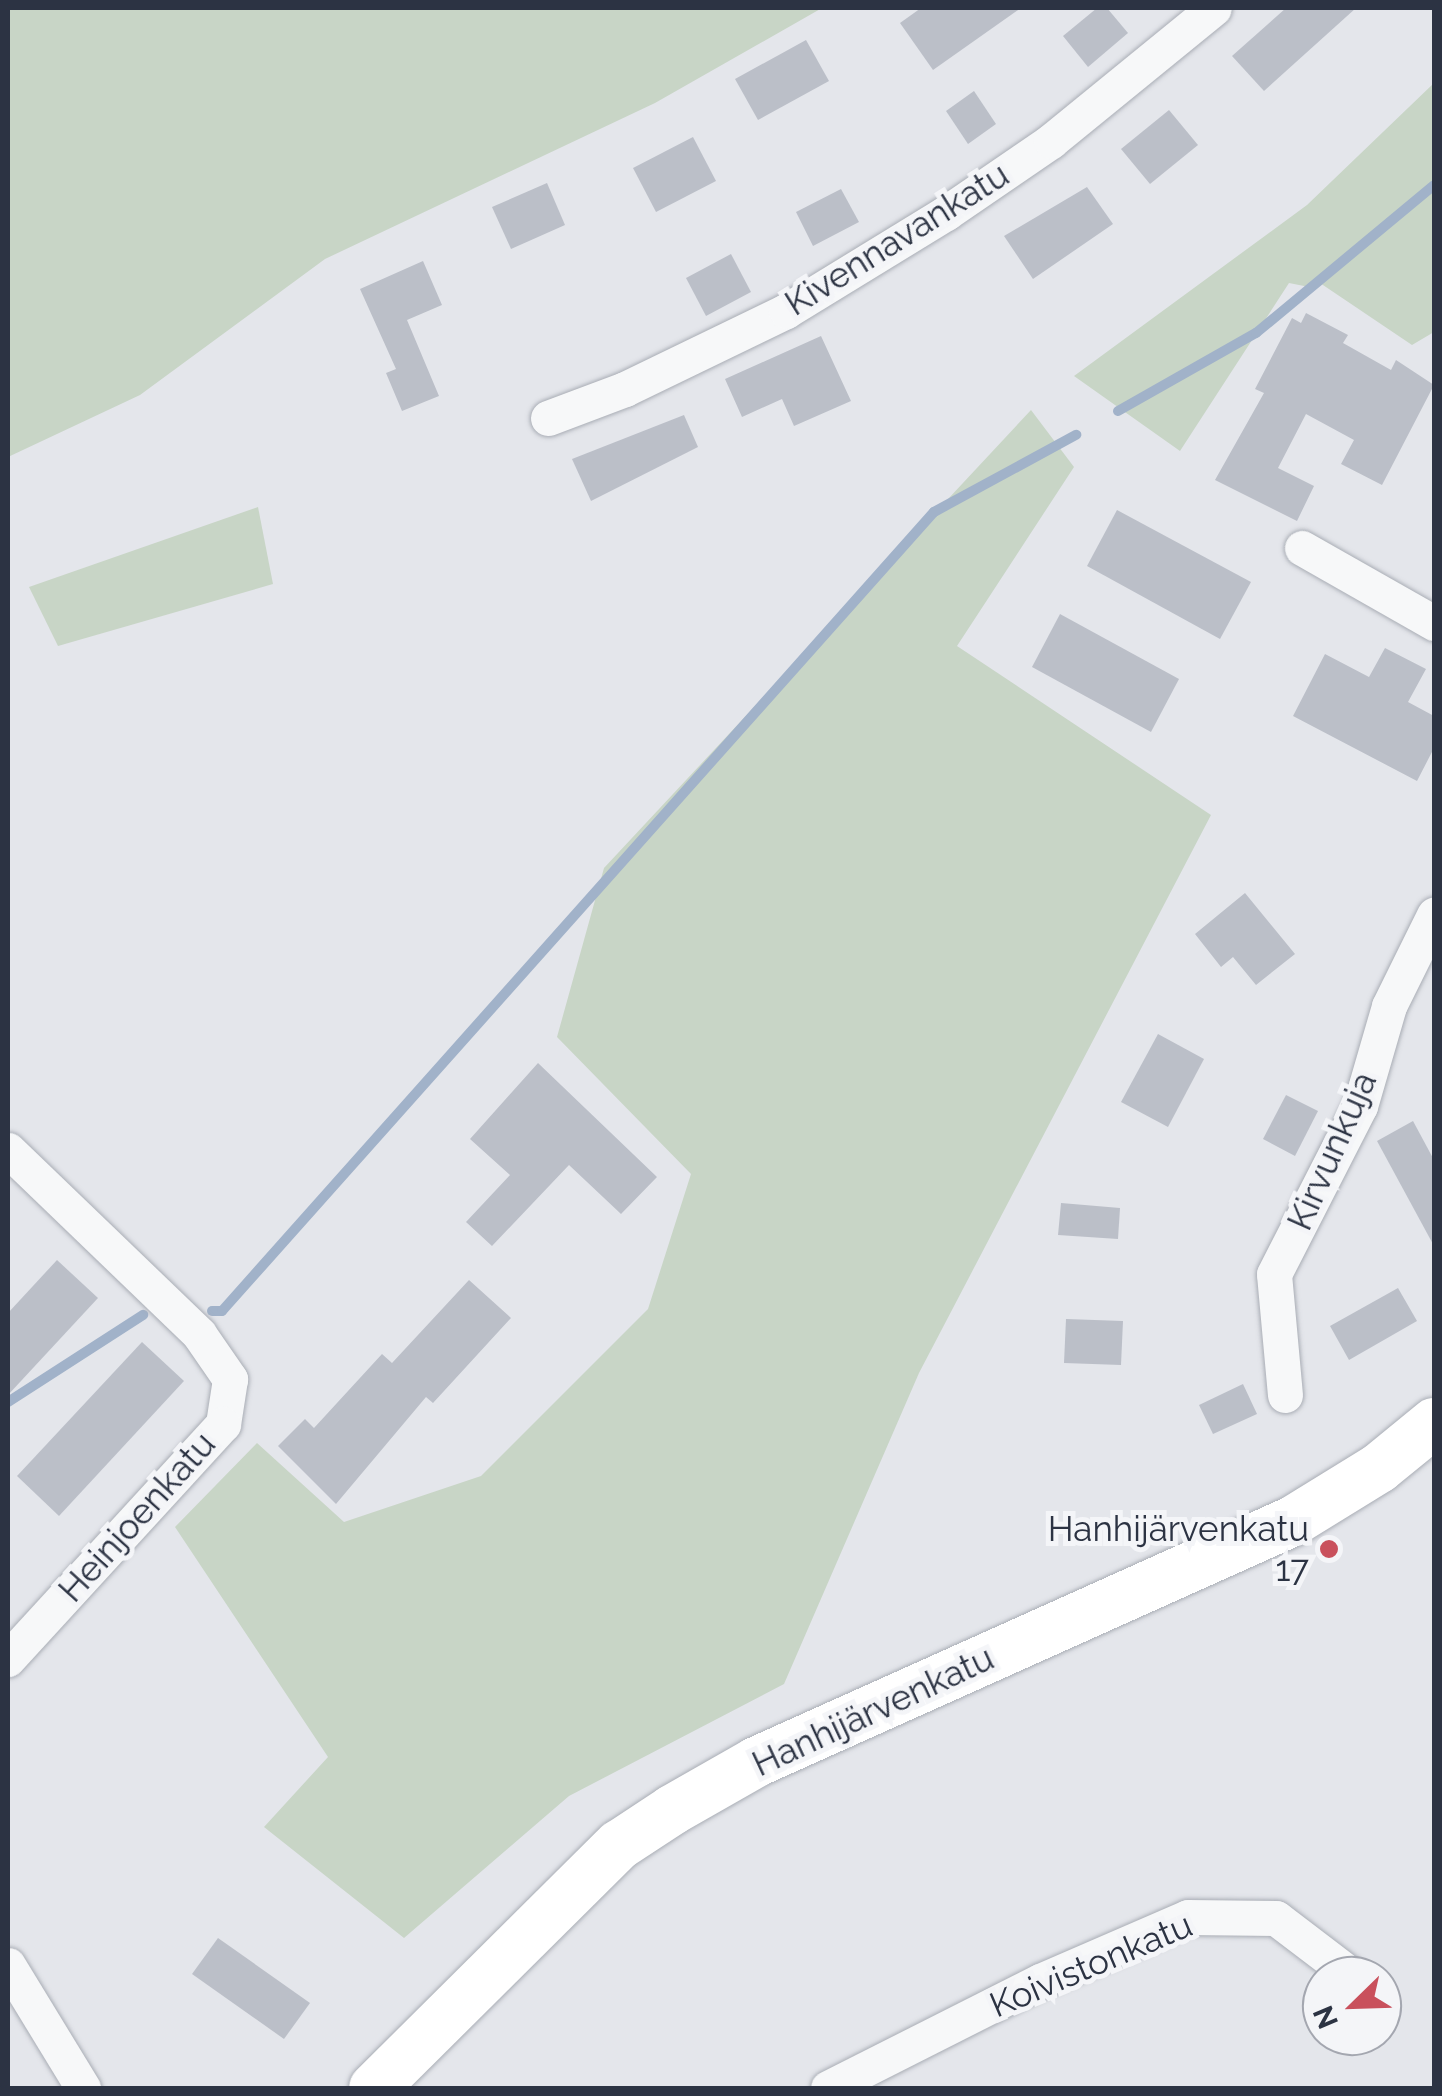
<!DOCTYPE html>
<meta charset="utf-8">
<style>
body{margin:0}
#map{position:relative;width:1442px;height:2096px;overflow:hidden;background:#e4e6eb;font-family:Raleway,sans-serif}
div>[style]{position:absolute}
.green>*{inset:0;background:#c8d5c6}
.stream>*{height:10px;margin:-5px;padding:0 5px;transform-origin:5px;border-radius:5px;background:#a1b2c9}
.building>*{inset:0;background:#bbbfc8}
.roads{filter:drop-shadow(0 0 2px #a9adb5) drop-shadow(0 0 2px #a9adb5)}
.street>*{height:35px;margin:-17.5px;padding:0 17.5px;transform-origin:17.5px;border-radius:17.5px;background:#f7f8f9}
.secondary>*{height:50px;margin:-25px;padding:0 25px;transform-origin:25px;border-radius:25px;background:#fff}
.dots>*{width:28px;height:28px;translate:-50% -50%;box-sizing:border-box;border:5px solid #f4f5f8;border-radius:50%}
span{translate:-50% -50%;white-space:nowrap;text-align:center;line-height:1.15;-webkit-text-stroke:10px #f4f5f8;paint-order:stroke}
.street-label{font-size:35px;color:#2c3343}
.poi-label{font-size:35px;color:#2c3343}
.right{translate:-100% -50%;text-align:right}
.frame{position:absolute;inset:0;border:10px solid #2c3343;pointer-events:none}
.north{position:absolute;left:1302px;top:1956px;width:100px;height:100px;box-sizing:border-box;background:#f4f5f8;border:2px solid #a4a7b0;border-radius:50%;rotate:247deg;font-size:28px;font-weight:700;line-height:40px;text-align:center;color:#2c3343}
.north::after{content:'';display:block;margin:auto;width:35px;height:45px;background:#c9505c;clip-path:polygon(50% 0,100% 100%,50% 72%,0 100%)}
</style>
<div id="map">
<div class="green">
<i style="clip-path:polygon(8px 8px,822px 8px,655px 103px,325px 259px,140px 395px,8px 457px)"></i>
<i style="clip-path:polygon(1434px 83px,1434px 332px,1412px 345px,1320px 283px,1314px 288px,1289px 283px,1180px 451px,1074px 376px,1307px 205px)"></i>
<i style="clip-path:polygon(1031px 410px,1074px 467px,957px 646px,1211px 815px,919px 1373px,784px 1684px,569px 1796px,404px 1938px,264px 1827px,328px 1757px,175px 1527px,257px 1443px,344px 1522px,481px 1476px,648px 1309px,691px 1174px,557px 1037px,604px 868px)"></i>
<i style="clip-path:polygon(258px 507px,273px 584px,58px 646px,29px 587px)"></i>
</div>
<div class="stream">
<i style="left:1118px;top:411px;width:159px;rotate:-29.5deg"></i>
<i style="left:1256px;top:333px;width:231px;rotate:-39.7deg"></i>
<i style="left:212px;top:1311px;width:10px"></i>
<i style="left:222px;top:1311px;width:1070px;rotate:-48.3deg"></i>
<i style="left:934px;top:512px;width:162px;rotate:-28.5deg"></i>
<i style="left:8px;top:1402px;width:161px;rotate:-32.8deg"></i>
</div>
<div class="building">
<i style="clip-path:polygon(921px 8px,1021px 8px,933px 70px,900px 23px)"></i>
<i style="clip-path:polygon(1097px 8px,1107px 8px,1128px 33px,1088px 67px,1063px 36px)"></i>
<i style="clip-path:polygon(1286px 8px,1356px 8px,1264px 91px,1232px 56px)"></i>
<i style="clip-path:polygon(806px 40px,829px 81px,758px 120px,735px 79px)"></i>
<i style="clip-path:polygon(974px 91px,996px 124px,968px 144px,946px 111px)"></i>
<i style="clip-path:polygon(1169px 110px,1198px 145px,1150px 184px,1121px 149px)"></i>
<i style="clip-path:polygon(693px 137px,716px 181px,656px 212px,633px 168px)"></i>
<i style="clip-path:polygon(547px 183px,565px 225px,511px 249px,492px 207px)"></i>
<i style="clip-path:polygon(1087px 187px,1113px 224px,1033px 279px,1004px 236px)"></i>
<i style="clip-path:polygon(841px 189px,859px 222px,813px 246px,796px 212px)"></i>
<i style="clip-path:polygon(731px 254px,751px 292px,706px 316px,686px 278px)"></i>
<i style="clip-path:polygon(423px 261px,442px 305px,407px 320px,439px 396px,402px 411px,386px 373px,396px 369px,360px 289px)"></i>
<i style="clip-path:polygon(1306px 313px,1348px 335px,1343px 343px,1391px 370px,1396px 360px,1434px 385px,1382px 485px,1341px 464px,1354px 440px,1306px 414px,1278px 468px,1314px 486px,1297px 521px,1215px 480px,1264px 393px,1255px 389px,1292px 318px,1301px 323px)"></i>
<i style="clip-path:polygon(821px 336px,851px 401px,794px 426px,782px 399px,742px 417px,725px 379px)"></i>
<i style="clip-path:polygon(684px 415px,698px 447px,591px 501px,572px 459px)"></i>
<i style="clip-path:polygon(1117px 510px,1251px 582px,1220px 639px,1087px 566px)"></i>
<i style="clip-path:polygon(1060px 614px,1179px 679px,1151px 732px,1032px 667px)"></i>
<i style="clip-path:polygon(1385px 648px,1426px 669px,1408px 702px,1434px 716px,1434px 748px,1417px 781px,1293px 716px,1325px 654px,1369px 677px)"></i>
<i style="clip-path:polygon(1245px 893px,1295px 954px,1256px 985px,1233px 957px,1221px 967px,1195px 934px)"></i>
<i style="clip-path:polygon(1158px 1034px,1204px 1059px,1168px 1127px,1121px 1102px)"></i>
<i style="clip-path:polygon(538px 1063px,657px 1177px,621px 1214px,569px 1165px,492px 1246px,466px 1222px,510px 1175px,470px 1139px)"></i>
<i style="clip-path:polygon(1286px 1095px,1318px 1111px,1295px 1156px,1263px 1139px)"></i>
<i style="clip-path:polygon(1413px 1121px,1434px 1160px,1434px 1246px,1377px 1141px)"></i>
<i style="clip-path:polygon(1061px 1203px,1120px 1208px,1118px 1239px,1058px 1235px)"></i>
<i style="clip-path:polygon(57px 1260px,98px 1298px,8px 1395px,8px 1313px)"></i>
<i style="clip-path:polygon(469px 1280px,511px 1318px,433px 1403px,426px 1397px,336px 1504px,278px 1446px,305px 1419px,314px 1428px,382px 1354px,392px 1363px)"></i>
<i style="clip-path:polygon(1398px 1288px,1417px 1321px,1349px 1360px,1330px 1326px)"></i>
<i style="clip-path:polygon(1066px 1319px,1123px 1321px,1121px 1365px,1064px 1363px)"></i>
<i style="clip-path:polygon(142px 1342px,184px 1381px,59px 1516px,17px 1476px)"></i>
<i style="clip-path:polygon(1243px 1384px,1257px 1414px,1213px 1434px,1199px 1405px)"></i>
<i style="clip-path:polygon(218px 1938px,310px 2003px,284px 2039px,192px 1974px)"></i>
</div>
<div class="roads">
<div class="street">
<i style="left:548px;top:418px;width:82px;rotate:-20.6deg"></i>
<i style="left:625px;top:389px;width:179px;rotate:-25.8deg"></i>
<i style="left:786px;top:311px;width:188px;rotate:-31.5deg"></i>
<i style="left:946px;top:213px;width:127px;rotate:-34.4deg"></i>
<i style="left:1051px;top:141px;width:210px;rotate:-39.2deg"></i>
<i style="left:1302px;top:548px;width:152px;rotate:29.6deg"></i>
<i style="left:8px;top:1150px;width:265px;rotate:43.9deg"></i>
<i style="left:199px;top:1334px;width:55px;rotate:55.4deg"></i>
<i style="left:230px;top:1379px;width:46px;rotate:98.8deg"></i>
<i style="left:223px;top:1424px;width:319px;rotate:132.5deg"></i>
<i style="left:1285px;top:1395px;width:121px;rotate:-95.2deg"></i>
<i style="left:1274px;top:1274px;width:189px;rotate:-62.9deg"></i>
<i style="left:1360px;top:1106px;width:104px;rotate:-73.8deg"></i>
<i style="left:1389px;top:1006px;width:102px;rotate:-63.7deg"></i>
<i style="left:8px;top:1965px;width:144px;rotate:58.6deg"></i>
<i style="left:828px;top:2088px;width:237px;rotate:-26.8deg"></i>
<i style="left:1040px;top:1981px;width:161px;rotate:-23.4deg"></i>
<i style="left:1188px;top:1917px;width:88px;rotate:0.7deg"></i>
<i style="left:1276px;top:1918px;width:96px;rotate:37.3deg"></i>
</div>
<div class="secondary">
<i style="left:374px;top:2088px;width:345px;rotate:-44.8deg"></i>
<i style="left:619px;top:1845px;width:64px;rotate:-33.4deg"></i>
<i style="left:672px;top:1810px;width:97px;rotate:-29.7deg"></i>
<i style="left:756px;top:1762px;width:589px;rotate:-24.17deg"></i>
<i style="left:1293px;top:1521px;width:101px;rotate:-31.6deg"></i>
<i style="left:1379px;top:1468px;width:71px;rotate:-39.3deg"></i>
</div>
</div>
<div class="dots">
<i style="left:1329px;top:1549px;background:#c9505c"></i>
</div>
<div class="street-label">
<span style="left:897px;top:239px;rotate:-32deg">Kivennavankatu</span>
<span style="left:1332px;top:1151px;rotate:-66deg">Kirvunkuja</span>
<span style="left:137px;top:1517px;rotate:-48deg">Heinjoenkatu</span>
<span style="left:873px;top:1711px;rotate:-25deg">Hanhijärvenkatu</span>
<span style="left:1091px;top:1965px;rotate:-23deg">Koivistonkatu</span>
</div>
<div class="poi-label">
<span class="right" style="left:1309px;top:1549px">Hanhijärvenkatu<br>17</span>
</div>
<div class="frame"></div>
<div class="north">N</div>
</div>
